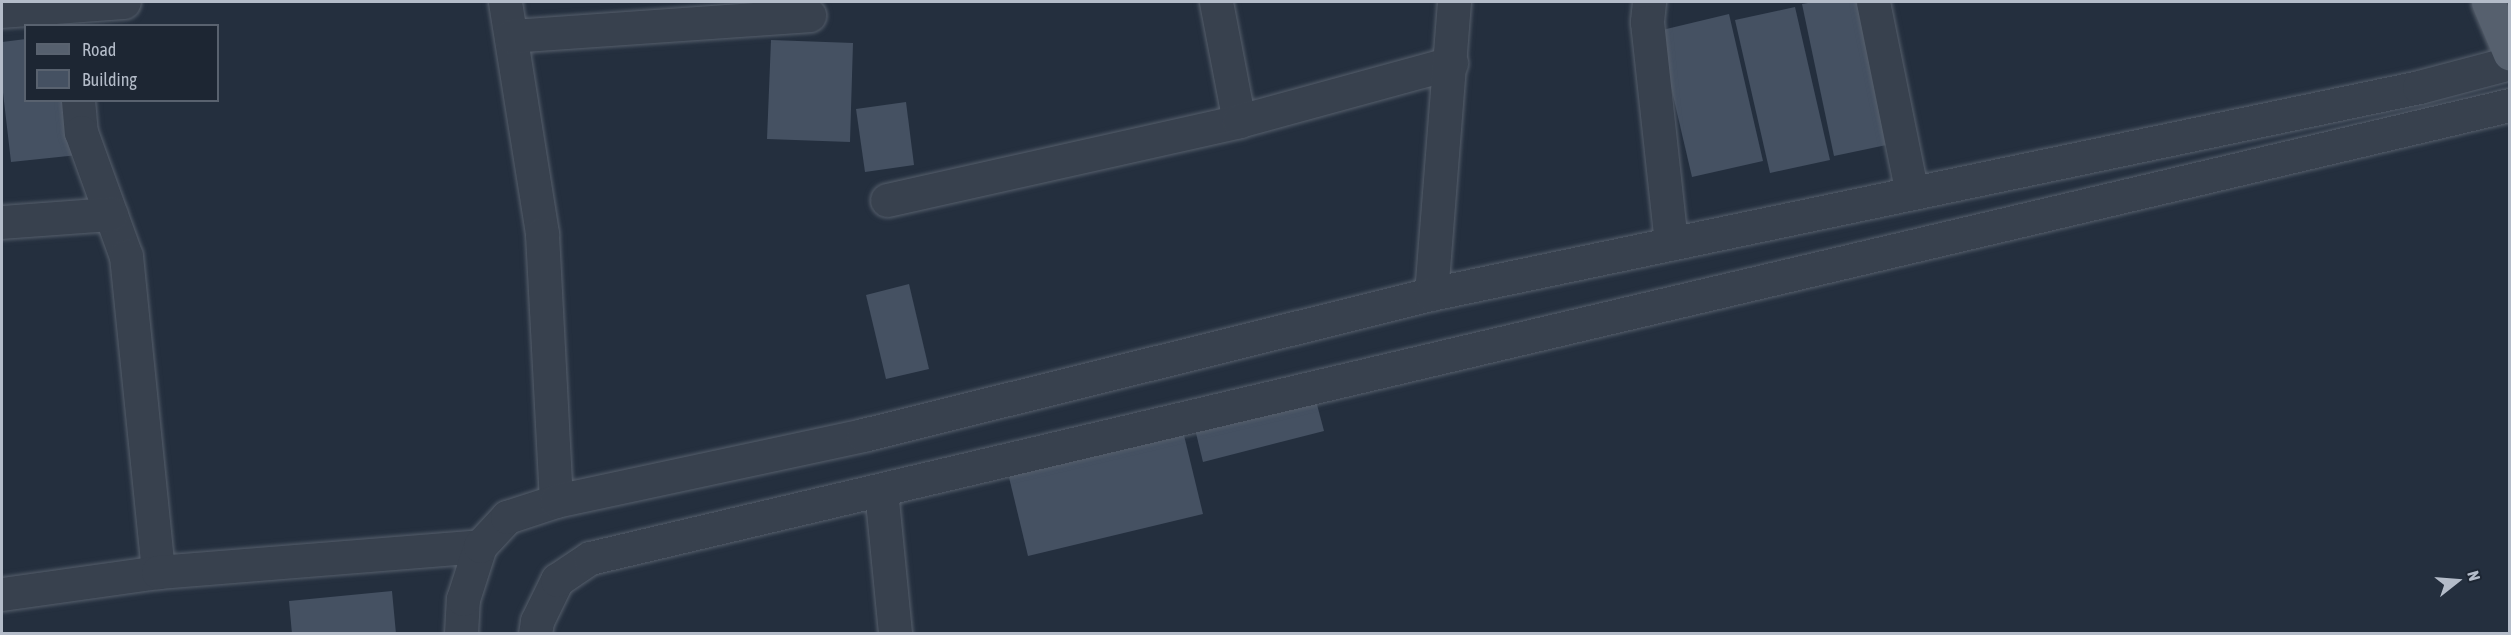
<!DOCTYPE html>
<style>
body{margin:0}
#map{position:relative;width:2511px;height:635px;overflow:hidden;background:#242f3e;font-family:"Asap Condensed",sans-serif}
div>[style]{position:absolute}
.building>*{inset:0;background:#455162}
.roads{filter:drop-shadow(0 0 2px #565f6c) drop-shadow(0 0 2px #565f6c)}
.minor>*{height:33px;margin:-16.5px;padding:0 16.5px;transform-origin:16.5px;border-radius:16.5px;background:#38414e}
.major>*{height:33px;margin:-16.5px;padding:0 16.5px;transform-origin:16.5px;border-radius:16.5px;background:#56606e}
span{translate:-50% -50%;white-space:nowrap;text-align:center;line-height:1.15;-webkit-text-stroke:4.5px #1d2633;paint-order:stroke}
.frame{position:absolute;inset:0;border:3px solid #b4bcc9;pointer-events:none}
.legend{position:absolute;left:24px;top:24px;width:195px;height:78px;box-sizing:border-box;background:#1d2633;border:2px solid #59626f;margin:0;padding:8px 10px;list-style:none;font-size:18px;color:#b4bcc9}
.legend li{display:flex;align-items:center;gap:12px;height:30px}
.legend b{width:30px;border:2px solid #59626f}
.north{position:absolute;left:2427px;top:551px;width:60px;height:60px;-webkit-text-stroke:4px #1d2633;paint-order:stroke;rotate:73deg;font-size:16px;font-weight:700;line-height:24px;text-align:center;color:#b4bcc9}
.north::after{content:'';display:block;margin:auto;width:21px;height:27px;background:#b4bcc9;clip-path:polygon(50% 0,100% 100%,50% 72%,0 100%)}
</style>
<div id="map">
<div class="building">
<i style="clip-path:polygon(1814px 2px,1866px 2px,1896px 143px,1834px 156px,1802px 4px)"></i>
<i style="clip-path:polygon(1795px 7px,1830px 160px,1770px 173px,1735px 20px)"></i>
<i style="clip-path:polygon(1729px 14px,1763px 161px,1692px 177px,1658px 31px)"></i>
<i style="clip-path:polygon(26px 39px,26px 100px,71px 100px,78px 155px,11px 162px,2px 84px,2px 42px)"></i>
<i style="clip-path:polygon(771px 40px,853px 43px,850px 142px,767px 139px)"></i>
<i style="clip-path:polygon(906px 102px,914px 165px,865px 172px,856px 109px)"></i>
<i style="clip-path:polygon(909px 284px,929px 369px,886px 379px,866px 295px)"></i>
<i style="clip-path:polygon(1315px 397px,1324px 431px,1203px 462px,1195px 429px)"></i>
<i style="clip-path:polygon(1182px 427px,1203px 514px,1028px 556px,1007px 469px)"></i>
<i style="clip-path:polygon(392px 591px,396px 634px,292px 634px,289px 601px)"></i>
</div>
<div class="roads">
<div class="minor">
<i style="left:505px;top:2px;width:235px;rotate:80.9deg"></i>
<i style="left:542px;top:234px;width:267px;rotate:87deg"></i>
<i style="left:1216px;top:2px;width:121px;rotate:79.1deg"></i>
<i style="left:1649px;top:2px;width:20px;rotate:96deg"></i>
<i style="left:1647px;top:22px;width:223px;rotate:83.8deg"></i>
<i style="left:1873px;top:2px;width:195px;rotate:78.5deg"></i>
<i style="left:2px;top:11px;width:122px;rotate:-4.2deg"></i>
<i style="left:511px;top:36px;width:299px;rotate:-4deg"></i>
<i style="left:78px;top:100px;width:32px;rotate:85deg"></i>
<i style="left:81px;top:132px;width:132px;rotate:70.1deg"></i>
<i style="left:126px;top:256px;width:318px;rotate:84.2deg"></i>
<i style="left:887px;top:200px;width:361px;rotate:-12.6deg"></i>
<i style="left:1239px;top:121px;width:220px;rotate:-15.3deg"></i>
<i style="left:2px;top:222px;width:109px;rotate:-4.2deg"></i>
<i style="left:1431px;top:294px;width:293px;rotate:-85.5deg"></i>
<i style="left:881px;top:490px;width:145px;rotate:84.4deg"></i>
<i style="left:2px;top:594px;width:158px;rotate:-8deg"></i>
<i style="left:158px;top:572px;width:323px;rotate:-4.6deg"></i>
<i style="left:461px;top:634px;width:35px;rotate:-87deg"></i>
<i style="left:463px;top:599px;width:56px;rotate:-72.2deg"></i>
<i style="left:480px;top:546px;width:40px;rotate:-47deg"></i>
<i style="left:507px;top:517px;width:52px;rotate:-18.1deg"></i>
<i style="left:556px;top:501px;width:314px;rotate:-12.1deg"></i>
<i style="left:863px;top:435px;width:585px;rotate:-13.94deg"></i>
<i style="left:1431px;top:294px;width:1009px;rotate:-11.83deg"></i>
<i style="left:2419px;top:87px;width:94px;rotate:-14.8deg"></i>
<i style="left:535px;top:634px;width:13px;rotate:-81deg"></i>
<i style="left:537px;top:621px;width:46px;rotate:-64deg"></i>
<i style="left:557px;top:580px;width:40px;rotate:-34deg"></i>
<i style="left:590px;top:558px;width:1973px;rotate:-13.28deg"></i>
</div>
<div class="major">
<i style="left:2488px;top:2px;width:56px;rotate:67.1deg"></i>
</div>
</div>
<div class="frame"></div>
<ul class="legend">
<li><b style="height:8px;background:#56606e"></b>Road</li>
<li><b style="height:16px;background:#455162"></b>Building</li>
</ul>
<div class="north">N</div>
</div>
